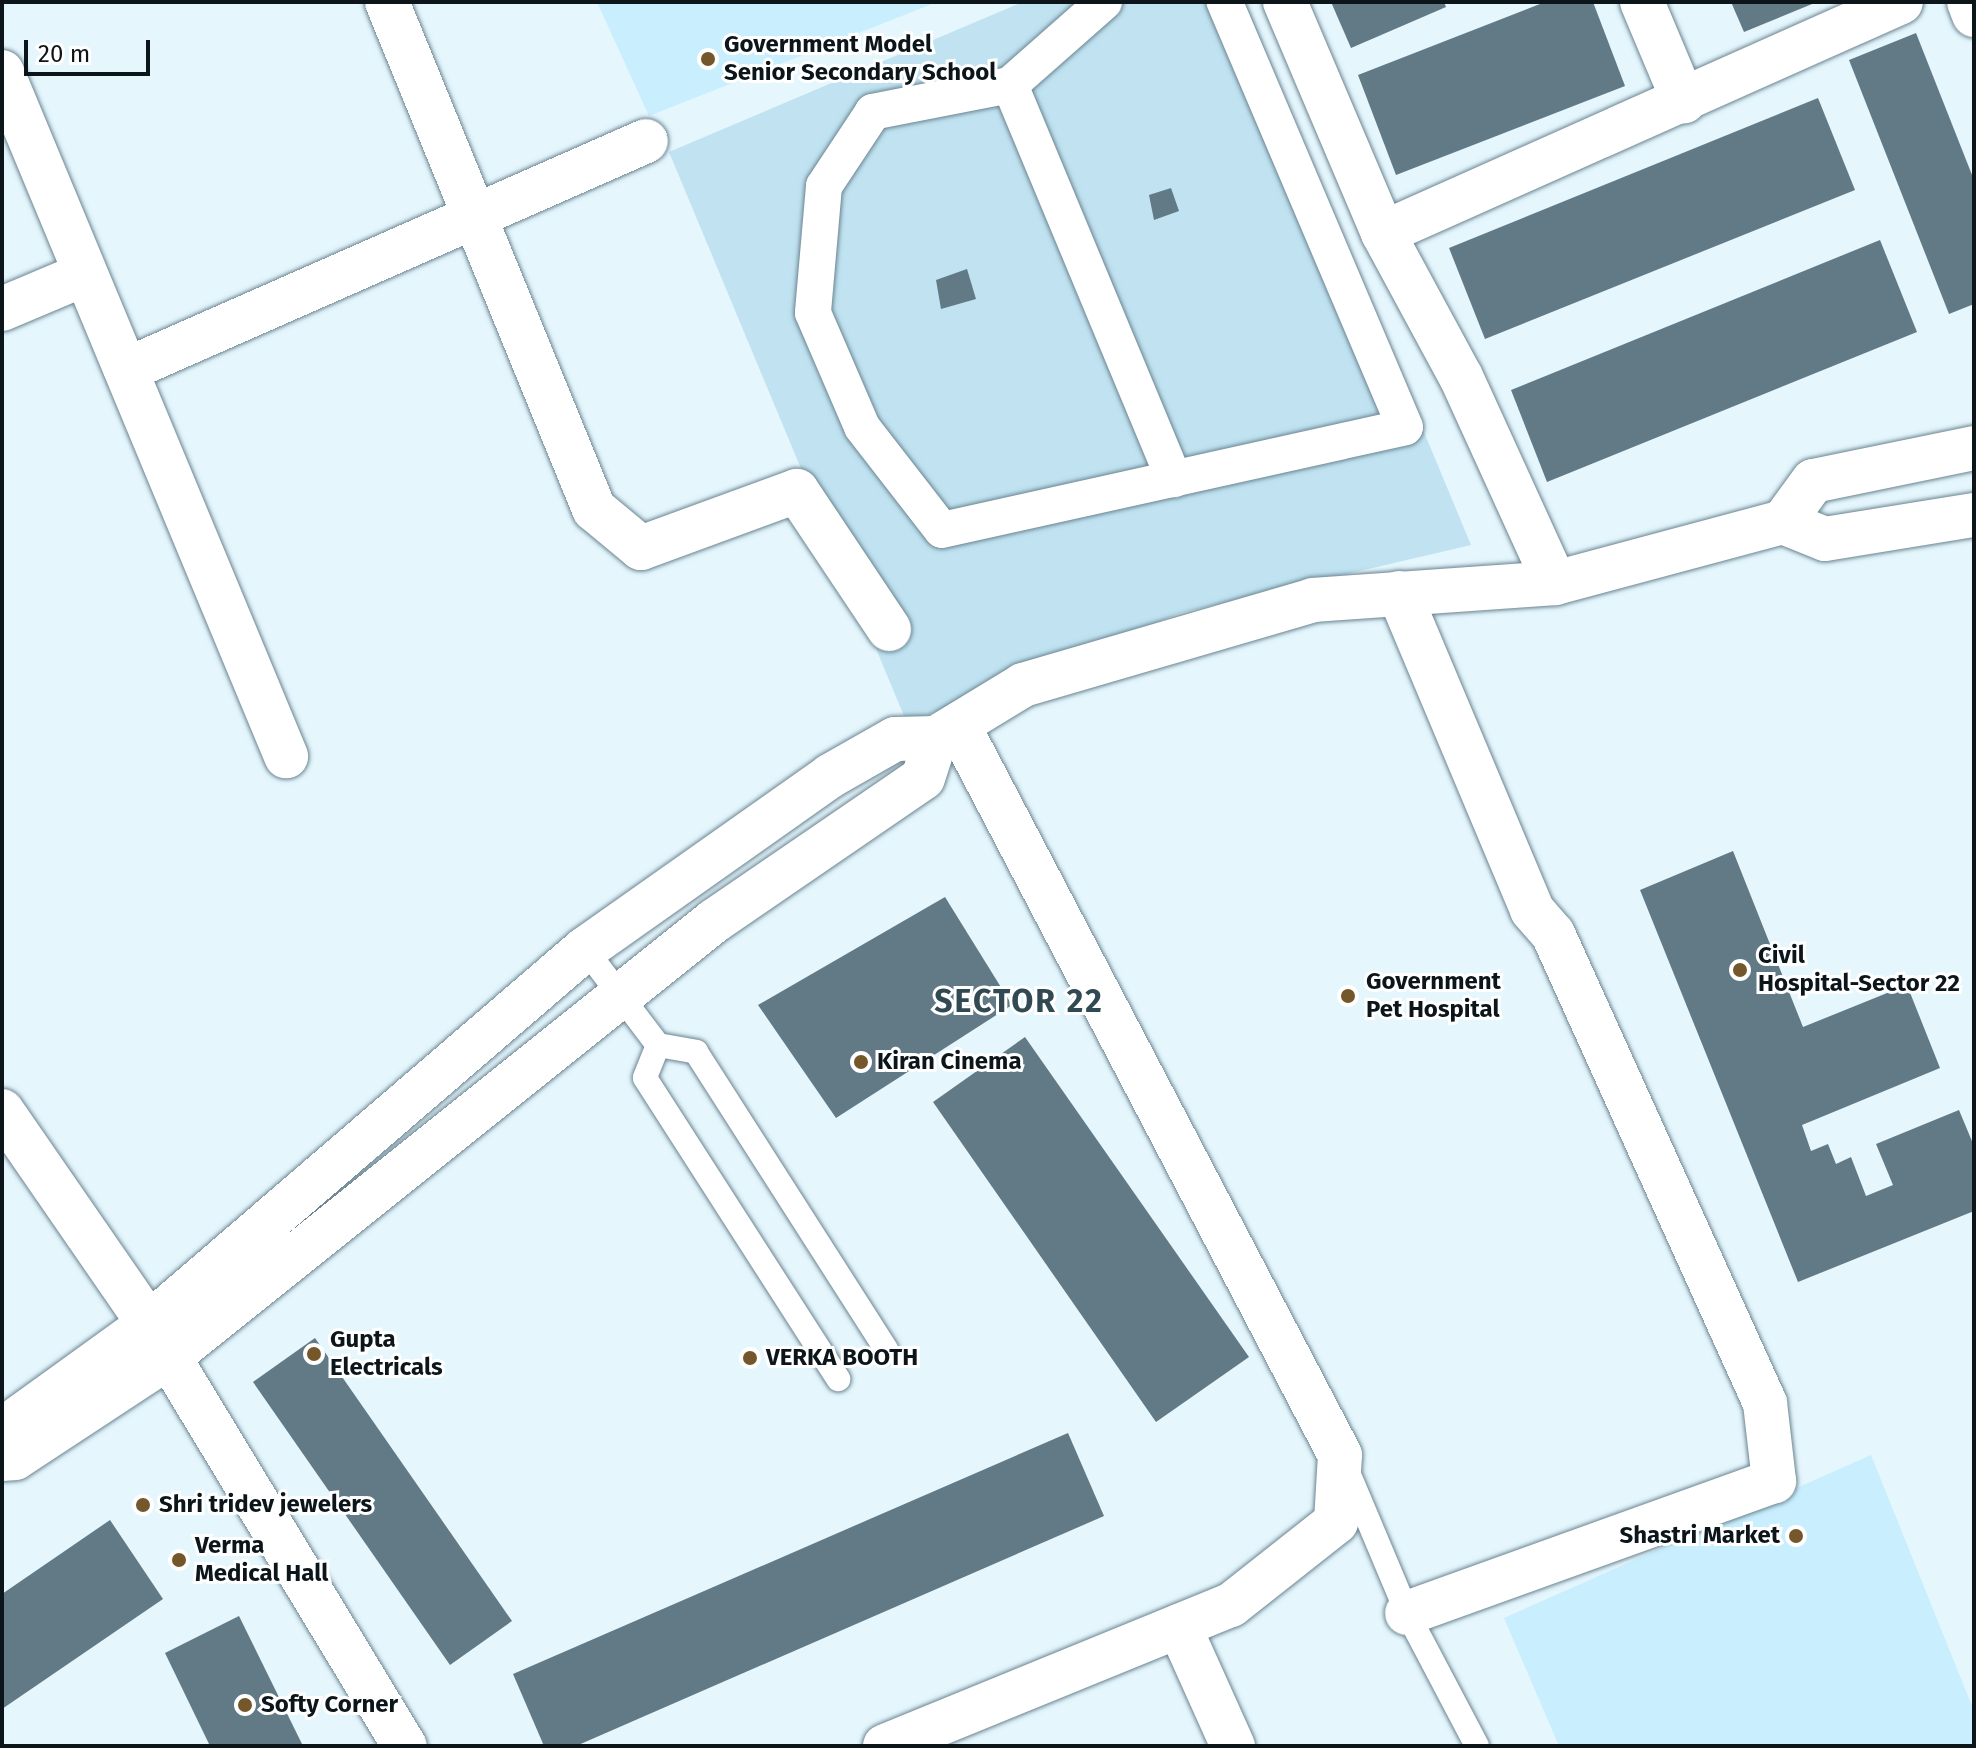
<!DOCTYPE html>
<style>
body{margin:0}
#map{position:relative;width:1976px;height:1748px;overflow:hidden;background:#e5f6fd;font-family:"Fira Sans",sans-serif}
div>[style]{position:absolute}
.built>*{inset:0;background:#c9eefe}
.green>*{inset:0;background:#c0e2f1}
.building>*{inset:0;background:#617a86}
.roads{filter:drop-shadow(0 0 2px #6a8490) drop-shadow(0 0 2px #6a8490)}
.service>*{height:24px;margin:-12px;padding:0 12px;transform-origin:12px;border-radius:12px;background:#fff}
.pedestrian>*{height:36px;margin:-18px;padding:0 18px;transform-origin:18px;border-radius:18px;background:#fff}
.minor>*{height:44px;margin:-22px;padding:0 22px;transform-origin:22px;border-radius:22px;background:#fff}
.tertiary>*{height:44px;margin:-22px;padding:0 22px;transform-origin:22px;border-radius:22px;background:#fff}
.dots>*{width:22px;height:22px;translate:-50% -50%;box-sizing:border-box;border:4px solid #fff;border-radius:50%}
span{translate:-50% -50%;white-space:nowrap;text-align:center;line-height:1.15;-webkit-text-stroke:6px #fff;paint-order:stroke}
.poi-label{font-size:24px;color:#0c161a;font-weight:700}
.left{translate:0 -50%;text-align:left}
.right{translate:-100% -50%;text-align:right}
.district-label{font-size:32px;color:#304953;font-weight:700;letter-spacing:2px}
.frame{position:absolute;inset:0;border:4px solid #0c161a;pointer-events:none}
.scale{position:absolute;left:24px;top:40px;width:126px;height:36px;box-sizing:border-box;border:4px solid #0c161a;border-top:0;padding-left:10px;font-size:24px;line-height:28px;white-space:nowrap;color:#0c161a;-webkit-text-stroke:6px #fff;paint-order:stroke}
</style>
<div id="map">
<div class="built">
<i style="clip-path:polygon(597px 2px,937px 2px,649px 116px)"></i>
<i style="clip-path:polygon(1871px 1455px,1974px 1711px,1974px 1746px,1559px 1746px,1504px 1618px)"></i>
</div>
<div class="green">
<i style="clip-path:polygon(1023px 2px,1245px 2px,1471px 545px,1180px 613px,907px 723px,669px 152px)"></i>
</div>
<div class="building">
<i style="clip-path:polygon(1331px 2px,1444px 2px,1446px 7px,1351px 48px)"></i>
<i style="clip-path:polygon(1545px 2px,1593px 2px,1625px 86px,1396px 175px,1358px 75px)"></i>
<i style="clip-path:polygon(1731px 2px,1817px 2px,1744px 32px)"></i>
<i style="clip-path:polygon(1916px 33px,1974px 180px,1974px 304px,1949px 314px,1849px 60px)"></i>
<i style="clip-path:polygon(1818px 98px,1855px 190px,1485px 339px,1449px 248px)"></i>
<i style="clip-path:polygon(1171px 188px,1179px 211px,1154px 220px,1149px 195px)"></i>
<i style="clip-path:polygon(1880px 240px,1917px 332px,1547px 482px,1511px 390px)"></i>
<i style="clip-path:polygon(967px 269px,976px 299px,941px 309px,936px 280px)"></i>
<i style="clip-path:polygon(1733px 851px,1803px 1027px,1907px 985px,1940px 1068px,1802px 1125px,1811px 1151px,1828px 1144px,1836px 1164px,1851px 1157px,1866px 1196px,1893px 1185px,1876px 1144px,1959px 1110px,1974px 1146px,1974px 1211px,1798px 1282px,1640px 890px)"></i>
<i style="clip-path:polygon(945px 897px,1012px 1005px,836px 1118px,758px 1005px)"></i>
<i style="clip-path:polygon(1025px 1037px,1249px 1357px,1156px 1422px,933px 1102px)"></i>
<i style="clip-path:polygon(315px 1338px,512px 1621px,450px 1665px,253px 1382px)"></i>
<i style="clip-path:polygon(1068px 1433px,1104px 1516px,576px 1746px,544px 1746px,513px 1674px)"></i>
<i style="clip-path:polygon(110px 1520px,163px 1599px,2px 1709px,2px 1594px)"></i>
<i style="clip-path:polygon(239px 1616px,303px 1746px,210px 1746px,165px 1653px)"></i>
</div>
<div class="roads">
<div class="service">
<i style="left:585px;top:949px;width:121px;rotate:52.8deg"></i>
<i style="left:658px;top:1045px;width:39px;rotate:10deg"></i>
<i style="left:696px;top:1052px;width:353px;rotate:57.4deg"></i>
<i style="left:658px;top:1045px;width:35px;rotate:112deg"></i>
<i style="left:645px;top:1078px;width:358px;rotate:57.3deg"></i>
<i style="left:1347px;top:1470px;width:155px;rotate:67.2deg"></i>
<i style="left:1407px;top:1613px;width:150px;rotate:62.2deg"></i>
</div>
<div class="pedestrian">
<i style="left:1104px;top:2px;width:125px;rotate:138.6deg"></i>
<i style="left:1010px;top:85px;width:140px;rotate:168.9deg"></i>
<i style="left:873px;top:112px;width:89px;rotate:123.5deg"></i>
<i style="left:824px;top:186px;width:127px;rotate:95deg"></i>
<i style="left:813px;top:313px;width:124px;rotate:66.7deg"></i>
<i style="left:862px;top:427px;width:130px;rotate:52.2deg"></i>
<i style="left:942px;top:530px;width:474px;rotate:-12.5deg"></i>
<i style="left:1405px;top:427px;width:462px;rotate:-113deg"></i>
<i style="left:1010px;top:85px;width:427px;rotate:67.4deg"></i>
</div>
<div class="minor">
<i style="left:387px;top:2px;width:548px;rotate:67.79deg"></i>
<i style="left:594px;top:509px;width:61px;rotate:39.7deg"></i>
<i style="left:641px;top:548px;width:166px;rotate:-20.1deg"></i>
<i style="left:797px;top:491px;width:166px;rotate:56.3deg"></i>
<i style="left:1285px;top:2px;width:251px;rotate:67deg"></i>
<i style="left:1383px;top:233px;width:164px;rotate:61.6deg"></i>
<i style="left:1461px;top:377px;width:226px;rotate:65.5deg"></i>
<i style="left:1642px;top:2px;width:108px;rotate:67.2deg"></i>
<i style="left:2px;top:72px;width:741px;rotate:67.45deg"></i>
<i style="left:1383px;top:233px;width:567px;rotate:-24.03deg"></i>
<i style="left:2px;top:309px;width:90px;rotate:-22.9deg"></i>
<i style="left:126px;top:370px;width:568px;rotate:-23.77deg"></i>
<i style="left:1399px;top:593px;width:344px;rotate:67.2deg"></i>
<i style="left:1532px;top:910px;width:32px;rotate:49deg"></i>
<i style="left:1553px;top:934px;width:515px;rotate:65.68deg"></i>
<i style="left:1765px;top:1403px;width:79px;rotate:83.4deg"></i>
<i style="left:1774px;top:1481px;width:390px;rotate:160.2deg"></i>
<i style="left:1179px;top:1626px;width:132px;rotate:65.8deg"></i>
<i style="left:885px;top:1746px;width:374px;rotate:-22.2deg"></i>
<i style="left:1231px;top:1605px;width:134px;rotate:-38.3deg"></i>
<i style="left:1336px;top:1522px;width:67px;rotate:-86.6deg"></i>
<i style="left:1340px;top:1455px;width:824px;rotate:-117.62deg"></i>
</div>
<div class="tertiary">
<i style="left:1969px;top:2px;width:14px;rotate:69deg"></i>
<i style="left:1974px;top:448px;width:164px;rotate:168.4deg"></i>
<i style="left:1813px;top:481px;width:51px;rotate:126.2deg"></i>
<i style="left:1783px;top:522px;width:45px;rotate:22deg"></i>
<i style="left:1825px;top:539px;width:151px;rotate:-9.2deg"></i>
<i style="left:2px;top:1111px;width:259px;rotate:55.4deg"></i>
<i style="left:149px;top:1324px;width:494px;rotate:58.8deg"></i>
<i style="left:2px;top:1430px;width:181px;rotate:-35.8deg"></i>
<i style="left:149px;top:1324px;width:575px;rotate:-40.7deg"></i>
<i style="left:585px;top:949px;width:300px;rotate:-35.2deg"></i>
<i style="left:830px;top:776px;width:75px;rotate:-29.6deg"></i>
<i style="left:895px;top:739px;width:41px;rotate:-1.4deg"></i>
<i style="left:936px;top:738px;width:102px;rotate:-31.3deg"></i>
<i style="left:1023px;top:685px;width:302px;rotate:-16.3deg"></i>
<i style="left:1313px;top:600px;width:243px;rotate:-4deg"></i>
<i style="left:1555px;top:583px;width:236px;rotate:-15deg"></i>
<i style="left:2px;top:1459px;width:13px;rotate:-4deg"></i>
<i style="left:15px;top:1458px;width:184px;rotate:-33.3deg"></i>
<i style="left:169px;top:1357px;width:698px;rotate:-38.66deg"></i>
<i style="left:714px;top:921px;width:253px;rotate:-34.4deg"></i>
<i style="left:923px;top:778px;width:42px;rotate:-72deg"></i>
</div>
</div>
<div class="dots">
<i style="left:708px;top:59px;background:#74572a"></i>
<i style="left:1740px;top:970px;background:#74572a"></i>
<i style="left:1348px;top:996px;background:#74572a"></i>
<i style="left:861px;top:1062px;background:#74572a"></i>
<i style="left:314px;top:1354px;background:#74572a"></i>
<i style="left:750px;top:1358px;background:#74572a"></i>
<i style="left:143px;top:1505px;background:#74572a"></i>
<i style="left:1796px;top:1536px;background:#74572a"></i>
<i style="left:179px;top:1560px;background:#74572a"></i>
<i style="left:245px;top:1705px;background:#74572a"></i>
</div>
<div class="poi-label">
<span class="left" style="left:724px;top:59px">Government Model<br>Senior Secondary School</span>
<span class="left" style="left:1758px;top:970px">Civil<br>Hospital-Sector 22</span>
<span class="left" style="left:1366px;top:996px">Government<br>Pet Hospital</span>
<span class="left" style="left:877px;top:1062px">Kiran Cinema</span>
<span class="left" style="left:330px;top:1354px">Gupta<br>Electricals</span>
<span class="left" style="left:766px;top:1358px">VERKA BOOTH</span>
<span class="left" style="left:159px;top:1505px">Shri tridev jewelers</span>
<span class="right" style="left:1780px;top:1536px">Shastri Market</span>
<span class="left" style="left:195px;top:1560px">Verma<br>Medical Hall</span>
<span class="left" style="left:261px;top:1705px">Softy Corner</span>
</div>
<div class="district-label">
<span style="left:1019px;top:1001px">SECTOR 22</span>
</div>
<div class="frame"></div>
<div class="scale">20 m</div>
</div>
